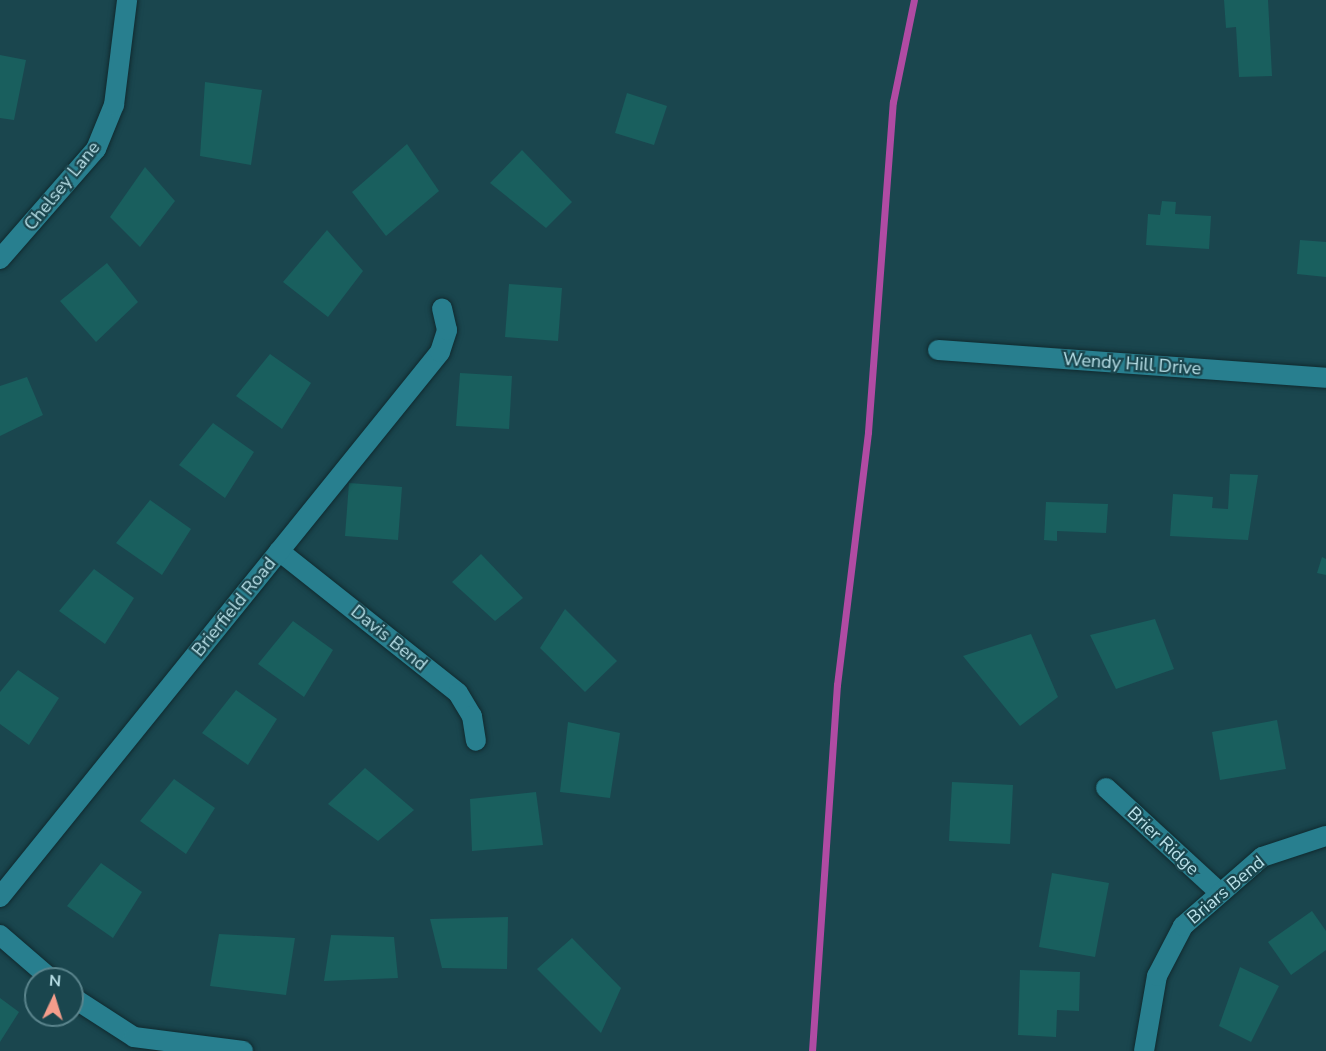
<!DOCTYPE html>
<style>
body{margin:0}
#map{position:relative;width:1326px;height:1051px;overflow:hidden;background:#1a464e;font-family:"Nunito Sans",sans-serif}
div>[style]{position:absolute}
.stream>*{height:7px;margin:-3.5px;padding:0 3.5px;transform-origin:3.5px;border-radius:3.5px;background:#b04ba3}
.building>*{inset:0;background:#195f5e}
.roads{filter:drop-shadow(0 0 2px #102a2f) drop-shadow(0 0 2px #102a2f)}
.minor>*{height:20px;margin:-10px;padding:0 10px;transform-origin:10px;border-radius:10px;background:#287f8f}
span{translate:-50% -50%;white-space:nowrap;text-align:center;line-height:1.15;-webkit-text-stroke:4.5px #1a464e;paint-order:stroke}
.street-label{font-size:18px;color:#bae1e9}
.north{position:absolute;left:24px;top:967px;width:60px;height:60px;box-sizing:border-box;background:#1a464e;border:2px solid #5a848c;border-radius:50%;rotate:4deg;font-size:16px;font-weight:700;line-height:24px;text-align:center;color:#bae1e9}
.north::after{content:'';display:block;margin:auto;width:21px;height:27px;background:#f49d8b;clip-path:polygon(50% 0,100% 100%,50% 72%,0 100%)}
</style>
<div id="map">
<div class="stream">
<i style="left:812px;top:1051px;width:367px;rotate:-86.1deg"></i>
<i style="left:837px;top:685px;width:255px;rotate:-83deg"></i>
<i style="left:868px;top:432px;width:331px;rotate:-85.7deg"></i>
<i style="left:893px;top:102px;width:104px;rotate:-78.4deg"></i>
</div>
<div class="building">
<i style="clip-path:polygon(1224px 0,1268px 0,1272px 76px,1239px 77px,1236px 27px,1226px 28px)"></i>
<i style="clip-path:polygon(0 55px,26px 60px,14px 120px,0 118px)"></i>
<i style="clip-path:polygon(205px 82px,262px 90px,251px 165px,200px 156px)"></i>
<i style="clip-path:polygon(627px 93px,667px 106px,654px 145px,615px 133px)"></i>
<i style="clip-path:polygon(407px 144px,439px 191px,386px 236px,352px 192px)"></i>
<i style="clip-path:polygon(522px 150px,572px 202px,546px 228px,490px 183px)"></i>
<i style="clip-path:polygon(145px 167px,175px 201px,140px 247px,110px 217px)"></i>
<i style="clip-path:polygon(1162px 201px,1176px 202px,1175px 214px,1211px 216px,1209px 249px,1146px 245px,1148px 214px,1160px 215px)"></i>
<i style="clip-path:polygon(327px 230px,363px 271px,328px 317px,283px 282px)"></i>
<i style="clip-path:polygon(1300px 240px,1326px 242px,1326px 277px,1297px 274px)"></i>
<i style="clip-path:polygon(107px 263px,138px 302px,96px 342px,60px 301px)"></i>
<i style="clip-path:polygon(509px 284px,562px 288px,558px 341px,505px 337px)"></i>
<i style="clip-path:polygon(270px 354px,311px 383px,282px 429px,236px 396px)"></i>
<i style="clip-path:polygon(460px 373px,512px 376px,509px 429px,456px 426px)"></i>
<i style="clip-path:polygon(27px 377px,43px 415px,0 436px,0 386px)"></i>
<i style="clip-path:polygon(213px 423px,254px 452px,225px 498px,179px 465px)"></i>
<i style="clip-path:polygon(1230px 474px,1258px 475px,1248px 540px,1170px 536px,1173px 494px,1213px 497px,1212px 508px,1228px 509px)"></i>
<i style="clip-path:polygon(349px 483px,402px 487px,398px 540px,345px 536px)"></i>
<i style="clip-path:polygon(150px 500px,191px 529px,162px 575px,116px 543px)"></i>
<i style="clip-path:polygon(1046px 502px,1108px 504px,1106px 533px,1057px 531px,1057px 541px,1044px 540px)"></i>
<i style="clip-path:polygon(481px 554px,523px 598px,495px 621px,452px 582px)"></i>
<i style="clip-path:polygon(1322px 557px,1326px 559px,1326px 575px,1317px 573px)"></i>
<i style="clip-path:polygon(94px 569px,134px 598px,105px 644px,59px 611px)"></i>
<i style="clip-path:polygon(565px 609px,617px 661px,585px 692px,540px 648px)"></i>
<i style="clip-path:polygon(1155px 619px,1174px 669px,1116px 689px,1090px 635px)"></i>
<i style="clip-path:polygon(293px 621px,333px 650px,304px 697px,258px 664px)"></i>
<i style="clip-path:polygon(1031px 634px,1058px 697px,1020px 726px,963px 656px)"></i>
<i style="clip-path:polygon(18px 670px,59px 698px,29px 745px,0 724px,0 692px)"></i>
<i style="clip-path:polygon(236px 690px,277px 719px,248px 765px,202px 733px)"></i>
<i style="clip-path:polygon(1277px 720px,1286px 769px,1220px 780px,1212px 732px)"></i>
<i style="clip-path:polygon(568px 722px,620px 733px,610px 798px,560px 792px)"></i>
<i style="clip-path:polygon(365px 768px,414px 810px,378px 841px,328px 804px)"></i>
<i style="clip-path:polygon(174px 779px,215px 808px,186px 854px,140px 821px)"></i>
<i style="clip-path:polygon(952px 782px,1013px 785px,1010px 844px,949px 841px)"></i>
<i style="clip-path:polygon(536px 792px,543px 845px,472px 851px,470px 799px)"></i>
<i style="clip-path:polygon(101px 863px,142px 892px,113px 938px,67px 906px)"></i>
<i style="clip-path:polygon(1052px 873px,1109px 883px,1095px 957px,1039px 947px)"></i>
<i style="clip-path:polygon(1312px 911px,1326px 931px,1326px 950px,1291px 975px,1268px 942px)"></i>
<i style="clip-path:polygon(508px 917px,507px 969px,442px 968px,430px 919px)"></i>
<i style="clip-path:polygon(219px 934px,295px 938px,286px 995px,210px 986px)"></i>
<i style="clip-path:polygon(331px 935px,394px 937px,398px 978px,324px 981px)"></i>
<i style="clip-path:polygon(572px 938px,621px 988px,601px 1033px,537px 969px)"></i>
<i style="clip-path:polygon(1240px 967px,1279px 986px,1251px 1042px,1219px 1026px)"></i>
<i style="clip-path:polygon(1020px 970px,1080px 972px,1079px 1011px,1057px 1010px,1056px 1037px,1018px 1035px)"></i>
<i style="clip-path:polygon(0 998px,19px 1012px,0 1042px)"></i>
</div>
<div class="roads">
<div class="minor">
<i style="left:0;top:259px;width:146px;rotate:-48.9deg"></i>
<i style="left:96px;top:149px;width:48px;rotate:-67.8deg"></i>
<i style="left:114px;top:105px;width:106px;rotate:-82.9deg"></i>
<i style="left:938px;top:350px;width:389px;rotate:4.1deg"></i>
<i style="left:279px;top:551px;width:228px;rotate:38.4deg"></i>
<i style="left:458px;top:693px;width:27px;rotate:59deg"></i>
<i style="left:472px;top:716px;width:25px;rotate:81deg"></i>
<i style="left:1106px;top:788px;width:155px;rotate:42.6deg"></i>
<i style="left:0;top:897px;width:700px;rotate:-51.08deg"></i>
<i style="left:440px;top:352px;width:23px;rotate:-72deg"></i>
<i style="left:447px;top:330px;width:22px;rotate:-103deg"></i>
<i style="left:0;top:935px;width:67px;rotate:40.8deg"></i>
<i style="left:72px;top:997px;width:74px;rotate:32.8deg"></i>
<i style="left:134px;top:1037px;width:110px;rotate:7.3deg"></i>
<i style="left:1144px;top:1051px;width:76px;rotate:-80.2deg"></i>
<i style="left:1157px;top:976px;width:56px;rotate:-62.5deg"></i>
<i style="left:1183px;top:926px;width:105px;rotate:-41.1deg"></i>
<i style="left:1262px;top:857px;width:67px;rotate:-18.2deg"></i>
</div>
</div>
<div class="street-label">
<span style="left:62px;top:186px;rotate:-51deg">Chelsey Lane</span>
<span style="left:1132px;top:364px;rotate:4deg">Wendy Hill Drive</span>
<span style="left:234px;top:607px;rotate:-51deg">Brierfield Road</span>
<span style="left:389px;top:638px;rotate:39deg">Davis Bend</span>
<span style="left:1163px;top:841px;rotate:43deg">Brier Ridge</span>
<span style="left:1226px;top:890px;rotate:-40deg">Briars Bend</span>
</div>
<div class="north">N</div>
</div>
